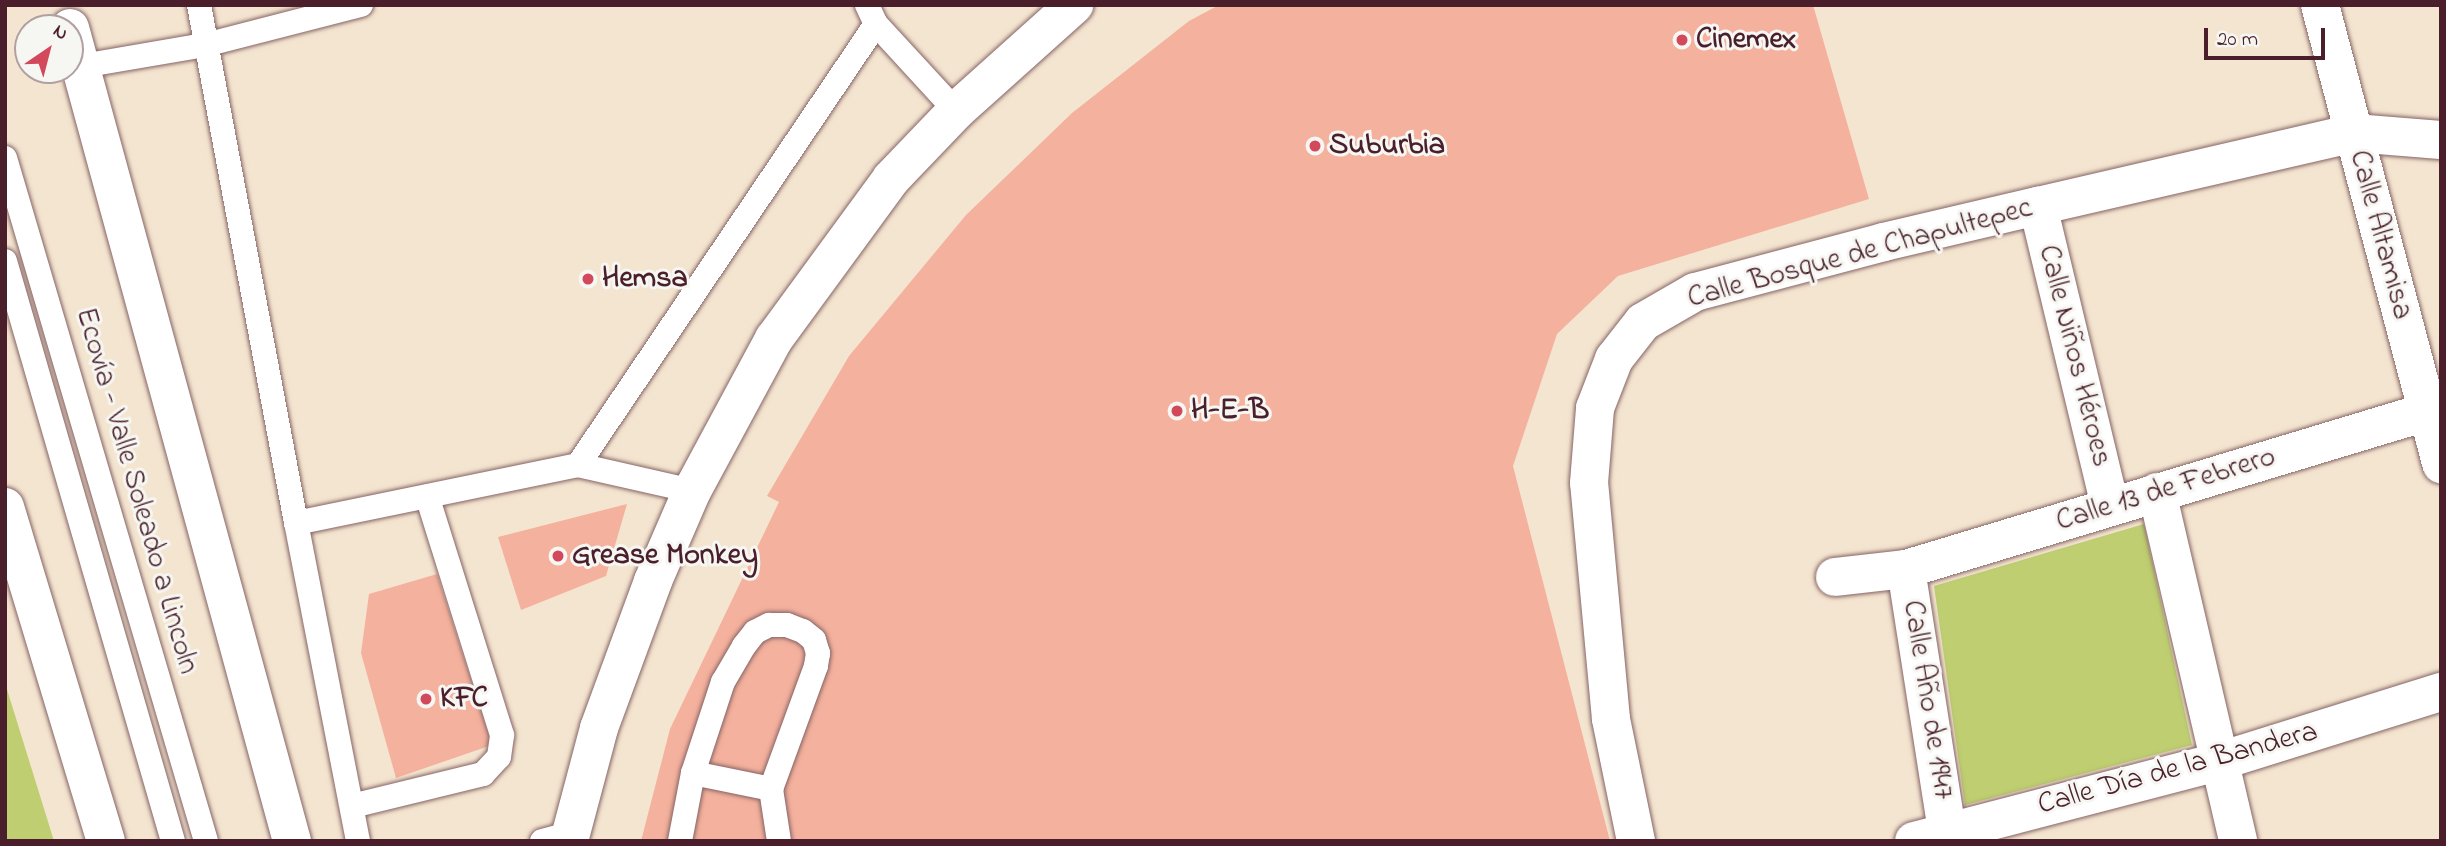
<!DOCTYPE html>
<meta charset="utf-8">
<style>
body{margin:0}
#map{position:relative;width:2446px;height:846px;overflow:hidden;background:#f4e5d0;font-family:"Indie Flower",sans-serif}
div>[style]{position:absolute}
.green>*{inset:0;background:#bece70}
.building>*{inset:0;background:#f4b19d}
.roads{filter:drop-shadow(0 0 2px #866465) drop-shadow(0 0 2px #866465)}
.service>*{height:24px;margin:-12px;padding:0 12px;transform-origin:12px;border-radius:12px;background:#fff}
.minor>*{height:38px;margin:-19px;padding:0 19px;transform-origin:19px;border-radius:19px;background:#fff}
.tertiary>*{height:38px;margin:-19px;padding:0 19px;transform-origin:19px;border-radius:19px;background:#fff}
.secondary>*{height:38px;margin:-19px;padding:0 19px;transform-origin:19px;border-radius:19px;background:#fff}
.primary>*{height:38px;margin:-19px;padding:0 19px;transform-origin:19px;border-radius:19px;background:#fff}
.dots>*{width:19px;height:19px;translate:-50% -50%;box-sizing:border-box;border:4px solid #f6f6f2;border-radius:50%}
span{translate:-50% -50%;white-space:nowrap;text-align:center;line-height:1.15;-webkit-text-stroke:6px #f6f6f2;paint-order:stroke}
.poi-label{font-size:30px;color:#4a1f2b;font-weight:700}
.left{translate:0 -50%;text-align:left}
.street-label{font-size:30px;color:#4a1f2b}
.frame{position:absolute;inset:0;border:7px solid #4a1f2b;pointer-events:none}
.north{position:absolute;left:14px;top:14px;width:70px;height:70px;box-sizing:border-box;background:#f6f6f2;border:2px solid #b1a0a2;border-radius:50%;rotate:35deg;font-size:19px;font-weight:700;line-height:28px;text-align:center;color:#4a1f2b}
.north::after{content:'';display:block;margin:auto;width:24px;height:32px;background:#d1495b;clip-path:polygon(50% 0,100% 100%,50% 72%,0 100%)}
.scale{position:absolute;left:2204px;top:28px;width:121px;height:32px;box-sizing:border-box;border:4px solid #4a1f2b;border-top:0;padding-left:9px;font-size:21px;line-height:24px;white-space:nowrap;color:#4a1f2b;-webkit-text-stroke:5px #f6f6f2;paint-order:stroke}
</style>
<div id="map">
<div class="green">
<i style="clip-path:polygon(2144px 524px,2192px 745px,1965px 805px,1934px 586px)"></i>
<i style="clip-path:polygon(5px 683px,54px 841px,5px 841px)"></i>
</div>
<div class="building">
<i style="clip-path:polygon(1219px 5px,1813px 5px,1869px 199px,1618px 276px,1557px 334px,1513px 466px,1610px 841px,641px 841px,670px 729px,779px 502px,767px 496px,849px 356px,966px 215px,1072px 113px,1189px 21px)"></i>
<i style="clip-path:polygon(627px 504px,606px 576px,521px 610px,498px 537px)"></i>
<i style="clip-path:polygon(437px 574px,492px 745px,396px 778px,361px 653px,369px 594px)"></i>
</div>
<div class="roads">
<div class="service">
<i style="left:199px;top:5px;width:527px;rotate:79.39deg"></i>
<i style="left:867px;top:5px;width:21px;rotate:65deg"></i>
<i style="left:876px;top:24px;width:118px;rotate:47.4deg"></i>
<i style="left:82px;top:66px;width:125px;rotate:-9.7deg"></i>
<i style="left:205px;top:45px;width:161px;rotate:-14.4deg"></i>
<i style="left:5px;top:158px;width:712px;rotate:73.6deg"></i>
<i style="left:5px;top:261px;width:604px;rotate:73.85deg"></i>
<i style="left:578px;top:465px;width:532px;rotate:-55.95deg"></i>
<i style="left:693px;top:773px;width:96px;rotate:-71.8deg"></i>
<i style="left:723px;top:682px;width:42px;rotate:-59.7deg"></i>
<i style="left:744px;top:646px;width:18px;rotate:-52deg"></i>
<i style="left:755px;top:632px;width:16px;rotate:-27deg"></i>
<i style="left:769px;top:625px;width:18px"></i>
<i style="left:787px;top:625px;width:17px;rotate:21deg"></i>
<i style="left:803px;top:631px;width:14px;rotate:39deg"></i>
<i style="left:814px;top:640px;width:14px;rotate:73deg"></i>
<i style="left:818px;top:653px;width:13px;rotate:99deg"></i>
<i style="left:816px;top:666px;width:131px;rotate:110.1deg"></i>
<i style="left:352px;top:806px;width:135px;rotate:-13.7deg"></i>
<i style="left:483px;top:774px;width:23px;rotate:-47deg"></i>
<i style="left:499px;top:757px;width:22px;rotate:-82deg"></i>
<i style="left:502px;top:735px;width:250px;rotate:-107.4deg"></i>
<i style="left:358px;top:841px;width:324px;rotate:-101deg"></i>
<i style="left:296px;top:523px;width:288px;rotate:-11.6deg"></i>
<i style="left:578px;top:465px;width:117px;rotate:12.8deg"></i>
<i style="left:542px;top:841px;width:30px;rotate:-15deg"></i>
<i style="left:680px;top:841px;width:69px;rotate:-79.2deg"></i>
<i style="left:693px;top:773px;width:80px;rotate:11.6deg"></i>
<i style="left:771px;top:789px;width:53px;rotate:81.3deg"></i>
</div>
<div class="minor">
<i style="left:2038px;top:206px;width:309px;rotate:76.5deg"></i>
<i style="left:2157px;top:492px;width:358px;rotate:76.9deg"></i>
<i style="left:1906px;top:569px;width:265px;rotate:81.1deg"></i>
<i style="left:1835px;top:577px;width:71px;rotate:-6.4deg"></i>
<i style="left:1906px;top:569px;width:543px;rotate:-16.8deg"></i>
<i style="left:1636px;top:841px;width:125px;rotate:-101.6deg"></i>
<i style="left:1611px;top:719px;width:237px;rotate:-95.3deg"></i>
<i style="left:1589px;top:483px;width:75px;rotate:-85.4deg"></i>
<i style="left:1595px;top:408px;width:53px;rotate:-68.8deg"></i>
<i style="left:1614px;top:359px;width:47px;rotate:-51.9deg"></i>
<i style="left:1643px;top:322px;width:60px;rotate:-30deg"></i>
<i style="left:1695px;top:292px;width:196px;rotate:-14.8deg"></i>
<i style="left:1884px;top:242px;width:158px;rotate:-13.2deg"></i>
<i style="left:2038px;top:206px;width:324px;rotate:-13deg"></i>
<i style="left:2354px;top:133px;width:87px;rotate:4.6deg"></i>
<i style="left:1914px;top:841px;width:313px;rotate:-14.6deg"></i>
<i style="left:2217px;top:762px;width:235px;rotate:-17.4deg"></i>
</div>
<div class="tertiary">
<i style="left:2320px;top:5px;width:475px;rotate:75.2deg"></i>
</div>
<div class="secondary">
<i style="left:569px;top:841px;width:117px;rotate:-75.1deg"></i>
<i style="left:599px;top:728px;width:157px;rotate:-69.8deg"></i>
<i style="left:653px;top:581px;width:98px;rotate:-66.6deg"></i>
<i style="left:692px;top:491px;width:173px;rotate:-61.7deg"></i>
<i style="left:774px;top:339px;width:198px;rotate:-53.8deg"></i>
<i style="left:891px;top:179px;width:94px;rotate:-46.3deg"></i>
<i style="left:956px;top:111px;width:159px;rotate:-41.9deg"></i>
</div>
<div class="primary">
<i style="left:70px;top:28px;width:843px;rotate:74.73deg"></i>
<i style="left:5px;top:507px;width:349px;rotate:73.2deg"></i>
</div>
</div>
<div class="dots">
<i style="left:1682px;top:40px;background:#d1495b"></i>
<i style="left:1315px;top:146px;background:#d1495b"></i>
<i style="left:588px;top:279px;background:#d1495b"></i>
<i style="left:1177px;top:411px;background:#d1495b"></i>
<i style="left:558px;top:556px;background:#d1495b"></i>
<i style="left:426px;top:699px;background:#d1495b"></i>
</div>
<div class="poi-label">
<span class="left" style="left:1696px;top:40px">Cinemex</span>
<span class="left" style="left:1329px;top:146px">Suburbia</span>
<span class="left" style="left:602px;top:279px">Hemsa</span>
<span class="left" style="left:1191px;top:411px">H-E-B</span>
<span class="left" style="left:572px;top:556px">Grease Monkey</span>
<span class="left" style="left:440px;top:699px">KFC</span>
</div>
<div class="street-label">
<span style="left:2380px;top:235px;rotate:75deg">Calle Altamisa</span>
<span style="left:1860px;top:254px;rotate:-15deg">Calle Bosque de Chapultepec</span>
<span style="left:2074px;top:356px;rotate:76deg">Calle Niños Héroes</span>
<span style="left:2166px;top:490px;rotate:-17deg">Calle 13 de Febrero</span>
<span style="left:136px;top:491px;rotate:74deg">Ecovía - Valle Soleado a Lincoln</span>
<span style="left:1927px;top:700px;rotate:81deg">Calle Año de 1947</span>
<span style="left:2178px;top:769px;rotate:-15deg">Calle Día de la Bandera</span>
</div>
<div class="frame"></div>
<div class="north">N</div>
<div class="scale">20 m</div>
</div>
